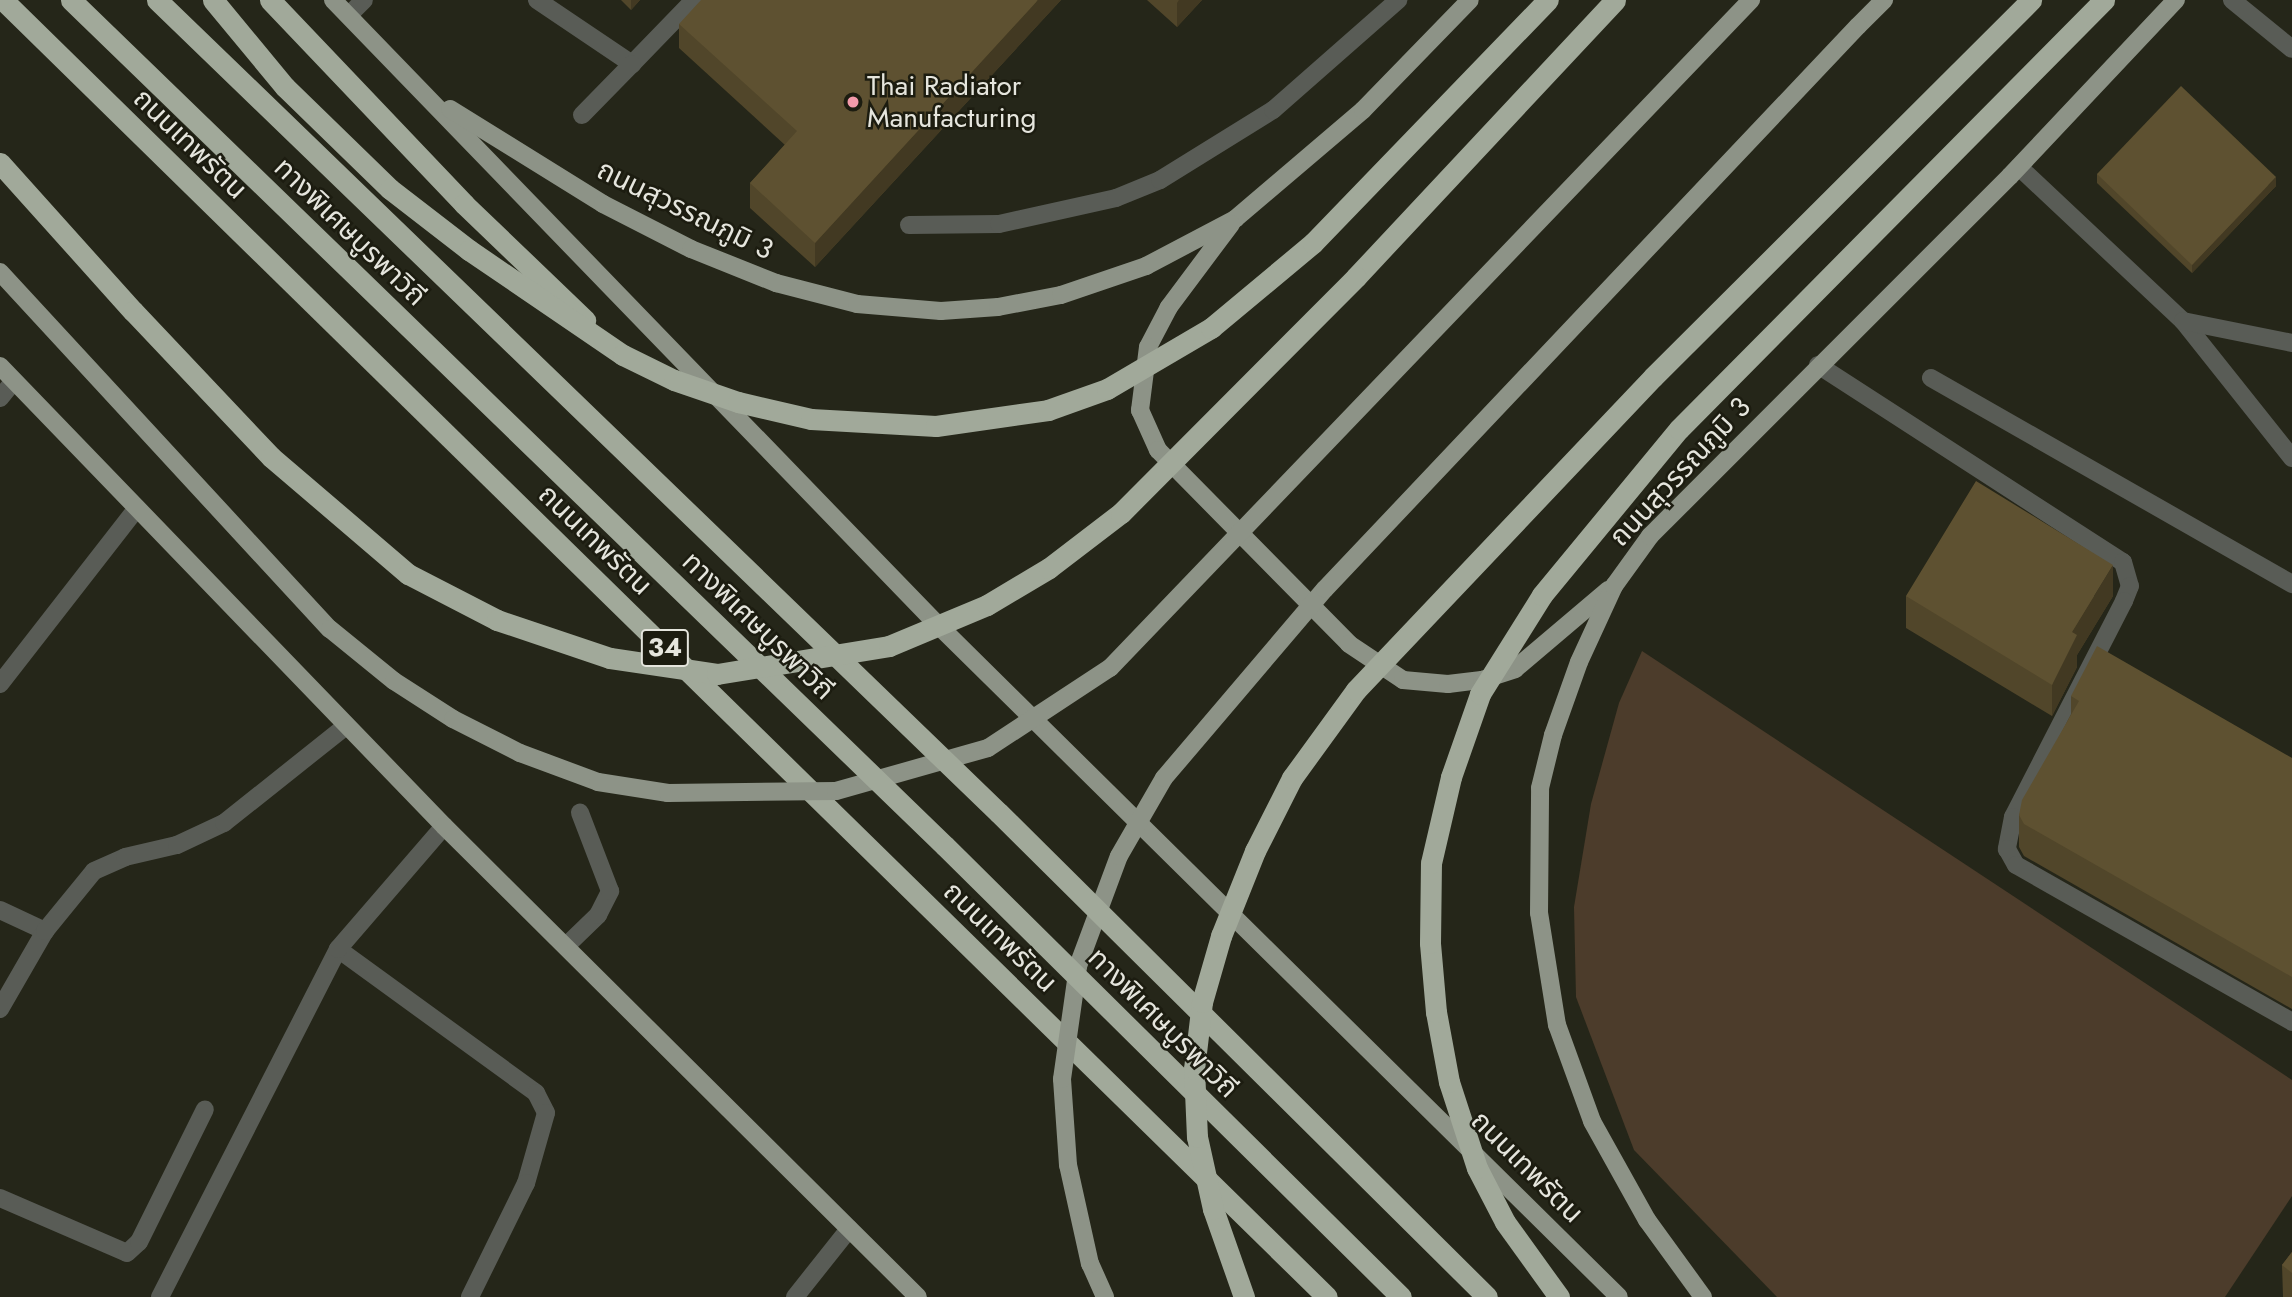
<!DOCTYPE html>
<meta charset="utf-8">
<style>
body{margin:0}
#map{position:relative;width:2292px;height:1297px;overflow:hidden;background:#252619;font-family:Jost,"Noto Sans Thai",sans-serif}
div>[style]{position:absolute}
.green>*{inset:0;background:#4c3c2b}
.minor>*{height:18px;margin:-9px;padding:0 9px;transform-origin:9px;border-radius:9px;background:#595c56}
.major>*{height:18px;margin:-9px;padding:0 9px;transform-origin:9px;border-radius:9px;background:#8d9387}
.highway>*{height:21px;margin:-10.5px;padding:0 10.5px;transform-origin:10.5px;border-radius:10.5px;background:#a1a99a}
.major-bridge>*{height:18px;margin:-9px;padding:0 9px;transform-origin:9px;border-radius:9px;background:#8d9387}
.highway-bridge>*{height:21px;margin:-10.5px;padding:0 10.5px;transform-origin:10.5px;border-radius:10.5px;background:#a1a99a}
.wall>*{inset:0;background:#51462a}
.shaded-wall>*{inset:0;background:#423922}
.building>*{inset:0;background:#5e5131}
.dots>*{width:19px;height:19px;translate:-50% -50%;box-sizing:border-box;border:4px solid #1c1c10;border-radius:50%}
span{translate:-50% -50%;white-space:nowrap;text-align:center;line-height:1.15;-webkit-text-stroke:5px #1c1c10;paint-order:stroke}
.shield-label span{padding:2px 5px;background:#1c1c10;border:2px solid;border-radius:5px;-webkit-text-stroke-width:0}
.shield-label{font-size:26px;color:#e5e5dd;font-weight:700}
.poi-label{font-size:28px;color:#e5e5dd}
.left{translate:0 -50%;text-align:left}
.street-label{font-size:28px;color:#e5e5dd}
</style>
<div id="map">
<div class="green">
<i style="clip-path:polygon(1642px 651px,2292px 1080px,2292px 1196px,2225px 1297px,1777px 1297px,1634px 1150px,1576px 997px,1574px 907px,1591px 804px,1619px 703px)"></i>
</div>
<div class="minor">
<i style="left:537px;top:0;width:115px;rotate:34deg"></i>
<i style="left:632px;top:64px;width:89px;rotate:-45.9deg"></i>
<i style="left:2232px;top:0;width:77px;rotate:39.2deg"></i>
<i style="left:349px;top:15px;width:21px;rotate:-45deg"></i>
<i style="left:582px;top:115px;width:71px;rotate:-45.6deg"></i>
<i style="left:2019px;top:167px;width:225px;rotate:43.2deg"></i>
<i style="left:2183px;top:321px;width:175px;rotate:51.5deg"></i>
<i style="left:909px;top:225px;width:90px;rotate:-0.6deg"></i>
<i style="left:999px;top:224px;width:120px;rotate:-12.5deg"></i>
<i style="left:1116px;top:198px;width:48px;rotate:-22.2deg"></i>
<i style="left:1160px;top:180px;width:133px;rotate:-31.8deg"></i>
<i style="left:1273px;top:110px;width:167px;rotate:-41.3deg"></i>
<i style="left:2183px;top:321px;width:111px;rotate:11.4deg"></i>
<i style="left:1818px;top:365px;width:363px;rotate:32.9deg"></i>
<i style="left:2123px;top:562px;width:25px;rotate:74deg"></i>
<i style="left:2130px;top:586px;width:16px;rotate:112deg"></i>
<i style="left:2124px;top:601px;width:243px;rotate:117.2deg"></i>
<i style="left:2013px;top:817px;width:33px;rotate:101deg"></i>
<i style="left:2007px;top:849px;width:18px;rotate:61deg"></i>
<i style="left:2016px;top:865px;width:318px;rotate:29.6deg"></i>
<i style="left:1931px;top:378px;width:416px;rotate:29.7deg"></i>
<i style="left:0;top:398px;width:22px;rotate:-51deg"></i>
<i style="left:0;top:684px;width:223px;rotate:-52.1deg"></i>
<i style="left:0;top:910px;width:50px;rotate:25deg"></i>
<i style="left:566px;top:946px;width:45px;rotate:-44.1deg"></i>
<i style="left:598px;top:915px;width:27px;rotate:-63deg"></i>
<i style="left:610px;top:891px;width:84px;rotate:-111deg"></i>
<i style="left:338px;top:949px;width:245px;rotate:36deg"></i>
<i style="left:536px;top:1093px;width:22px;rotate:63deg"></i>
<i style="left:546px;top:1113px;width:73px;rotate:105.9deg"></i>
<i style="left:526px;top:1183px;width:127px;rotate:116.2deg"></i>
<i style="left:0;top:1009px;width:90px;rotate:-60deg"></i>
<i style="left:45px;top:931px;width:77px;rotate:-50.8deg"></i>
<i style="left:94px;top:871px;width:34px;rotate:-24deg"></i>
<i style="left:125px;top:857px;width:53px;rotate:-13deg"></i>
<i style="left:177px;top:845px;width:52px;rotate:-25.1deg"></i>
<i style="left:224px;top:823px;width:156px;rotate:-38.5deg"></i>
<i style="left:0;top:1198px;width:138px;rotate:23.4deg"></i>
<i style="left:127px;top:1253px;width:16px;rotate:-43deg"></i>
<i style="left:139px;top:1242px;width:148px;rotate:-63.6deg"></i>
<i style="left:160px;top:1297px;width:391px;rotate:-62.9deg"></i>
<i style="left:338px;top:949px;width:162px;rotate:-49.2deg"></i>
<i style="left:795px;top:1297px;width:87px;rotate:-51.5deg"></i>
</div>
<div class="major">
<i style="left:333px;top:0;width:864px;rotate:45.94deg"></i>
<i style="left:934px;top:621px;width:962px;rotate:44.62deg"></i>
<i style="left:1858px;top:26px;width:37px;rotate:-45deg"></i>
<i style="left:450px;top:109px;width:180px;rotate:31.8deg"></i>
<i style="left:603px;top:204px;width:99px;rotate:27.1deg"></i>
<i style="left:691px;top:249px;width:92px;rotate:21.8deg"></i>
<i style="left:776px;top:283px;width:84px;rotate:14.5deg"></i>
<i style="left:857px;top:304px;width:84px;rotate:4.8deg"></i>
<i style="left:941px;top:311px;width:57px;rotate:-4deg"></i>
<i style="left:998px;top:307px;width:64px;rotate:-10.8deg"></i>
<i style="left:1061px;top:295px;width:90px;rotate:-18.8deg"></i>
<i style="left:1146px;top:266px;width:101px;rotate:-27.8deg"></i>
<i style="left:1235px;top:219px;width:168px;rotate:-40.4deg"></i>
<i style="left:1363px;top:110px;width:153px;rotate:-45.8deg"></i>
<i style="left:1231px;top:224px;width:104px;rotate:126.8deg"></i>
<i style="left:1169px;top:307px;width:45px;rotate:117.7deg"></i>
<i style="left:1148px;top:347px;width:64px;rotate:97.2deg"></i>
<i style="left:1140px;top:410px;width:44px;rotate:65.8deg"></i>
<i style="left:1158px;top:450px;width:272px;rotate:45.4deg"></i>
<i style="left:1349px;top:644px;width:65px;rotate:33.7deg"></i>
<i style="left:1403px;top:680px;width:45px;rotate:5.1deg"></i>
<i style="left:1448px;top:684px;width:34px;rotate:-7deg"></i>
<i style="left:1482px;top:680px;width:35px;rotate:-18deg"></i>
<i style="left:1515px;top:669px;width:122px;rotate:-40.3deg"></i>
<i style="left:0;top:366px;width:639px;rotate:46.01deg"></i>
<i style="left:444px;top:826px;width:668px;rotate:44.82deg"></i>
<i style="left:1703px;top:1297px;width:95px;rotate:-126deg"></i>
<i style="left:1647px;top:1220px;width:113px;rotate:-119.1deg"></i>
<i style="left:1592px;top:1121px;width:102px;rotate:-110deg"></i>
<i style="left:1557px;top:1025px;width:113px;rotate:-99.1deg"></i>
<i style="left:1539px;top:913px;width:125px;rotate:-89.5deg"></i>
<i style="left:1540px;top:788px;width:55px;rotate:-76.2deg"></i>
<i style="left:1553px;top:735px;width:77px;rotate:-70.4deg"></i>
<i style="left:1579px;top:662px;width:84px;rotate:-65.3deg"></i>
<i style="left:1614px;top:586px;width:62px;rotate:-54.2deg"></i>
<i style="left:1650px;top:536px;width:509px;rotate:-45deg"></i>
<i style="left:2010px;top:176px;width:242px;rotate:-46.7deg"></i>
</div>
<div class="highway">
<i style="left:3px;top:0;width:1853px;rotate:44.41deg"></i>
<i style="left:270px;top:0;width:282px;rotate:46.4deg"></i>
<i style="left:464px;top:204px;width:168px;rotate:43.8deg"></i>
<i style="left:0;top:163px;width:199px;rotate:48.1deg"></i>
<i style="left:1356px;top:277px;width:379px;rotate:-46.9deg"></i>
<i style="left:1653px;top:377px;width:534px;rotate:-44.92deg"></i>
</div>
<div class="major-bridge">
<i style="left:0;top:272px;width:486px;rotate:47.3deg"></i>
<i style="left:330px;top:629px;width:82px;rotate:39.1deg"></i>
<i style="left:394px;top:681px;width:70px;rotate:32.8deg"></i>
<i style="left:453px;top:719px;width:75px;rotate:26.9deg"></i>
<i style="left:520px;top:753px;width:83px;rotate:20.4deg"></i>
<i style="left:598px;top:782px;width:71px;rotate:8.9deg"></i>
<i style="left:668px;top:793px;width:168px;rotate:-0.7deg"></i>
<i style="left:836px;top:791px;width:158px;rotate:-15.8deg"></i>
<i style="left:988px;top:748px;width:146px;rotate:-33.3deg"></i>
<i style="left:1110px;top:668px;width:926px;rotate:-46.18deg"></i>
<i style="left:1105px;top:1297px;width:36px;rotate:-114deg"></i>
<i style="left:1090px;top:1264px;width:101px;rotate:-102.5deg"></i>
<i style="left:1068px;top:1165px;width:86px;rotate:-94deg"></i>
<i style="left:1062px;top:1079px;width:114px;rotate:-81.9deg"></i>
<i style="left:1078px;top:966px;width:117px;rotate:-69.6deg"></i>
<i style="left:1119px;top:856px;width:90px;rotate:-60deg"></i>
<i style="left:1164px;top:778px;width:248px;rotate:-49.6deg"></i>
<i style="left:1325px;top:589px;width:775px;rotate:-46.57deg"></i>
</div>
<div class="highway-bridge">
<i style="left:71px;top:0;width:1216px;rotate:44.07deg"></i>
<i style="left:945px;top:846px;width:641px;rotate:44.68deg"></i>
<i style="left:157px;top:0;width:1170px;rotate:44deg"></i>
<i style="left:999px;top:813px;width:687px;rotate:44.76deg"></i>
<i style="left:213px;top:0;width:113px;rotate:50.4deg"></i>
<i style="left:285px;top:87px;width:146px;rotate:44.2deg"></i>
<i style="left:390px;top:189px;width:100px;rotate:37.7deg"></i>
<i style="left:469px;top:250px;width:186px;rotate:34.3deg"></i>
<i style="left:623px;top:355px;width:57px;rotate:26.1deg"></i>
<i style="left:674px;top:380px;width:68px;rotate:19deg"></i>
<i style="left:738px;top:402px;width:75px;rotate:13.1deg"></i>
<i style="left:811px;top:419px;width:125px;rotate:3.2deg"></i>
<i style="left:936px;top:426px;width:113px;rotate:-8.1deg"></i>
<i style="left:1048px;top:410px;width:63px;rotate:-19.6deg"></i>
<i style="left:1107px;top:389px;width:121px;rotate:-30.4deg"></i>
<i style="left:1211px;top:328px;width:133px;rotate:-39.8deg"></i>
<i style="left:1313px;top:243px;width:338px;rotate:-46deg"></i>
<i style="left:133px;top:311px;width:201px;rotate:46.6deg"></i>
<i style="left:271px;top:457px;width:180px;rotate:40.5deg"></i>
<i style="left:408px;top:574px;width:100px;rotate:27.3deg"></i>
<i style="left:497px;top:620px;width:119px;rotate:18.6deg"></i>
<i style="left:610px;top:658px;width:108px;rotate:8.5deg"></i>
<i style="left:717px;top:674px;width:174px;rotate:-9.2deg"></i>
<i style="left:889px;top:646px;width:106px;rotate:-22.7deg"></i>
<i style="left:987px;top:605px;width:72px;rotate:-30.8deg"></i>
<i style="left:1049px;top:568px;width:91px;rotate:-37.4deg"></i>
<i style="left:1121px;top:513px;width:333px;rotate:-45.1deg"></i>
<i style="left:1244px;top:1297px;width:93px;rotate:-109.4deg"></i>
<i style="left:1213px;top:1209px;width:74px;rotate:-102.5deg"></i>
<i style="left:1197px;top:1137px;width:68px;rotate:-92.5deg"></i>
<i style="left:1194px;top:1069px;width:67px;rotate:-83.2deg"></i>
<i style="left:1202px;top:1002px;width:69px;rotate:-73.9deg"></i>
<i style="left:1221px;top:936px;width:92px;rotate:-68.2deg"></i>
<i style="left:1255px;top:851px;width:82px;rotate:-63.1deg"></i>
<i style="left:1292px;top:778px;width:109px;rotate:-54deg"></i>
<i style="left:1356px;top:690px;width:431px;rotate:-46.5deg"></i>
<i style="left:1559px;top:1297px;width:92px;rotate:-125.8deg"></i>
<i style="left:1505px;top:1222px;width:61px;rotate:-117.4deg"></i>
<i style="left:1477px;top:1168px;width:90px;rotate:-108deg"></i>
<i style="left:1449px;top:1082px;width:71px;rotate:-100.5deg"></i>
<i style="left:1436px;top:1012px;width:69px;rotate:-95deg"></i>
<i style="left:1430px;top:943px;width:80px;rotate:-89.3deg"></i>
<i style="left:1431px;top:863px;width:88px;rotate:-76.9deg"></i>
<i style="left:1451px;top:777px;width:88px;rotate:-70.7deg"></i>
<i style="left:1480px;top:694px;width:117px;rotate:-57.9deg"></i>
<i style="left:1542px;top:595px;width:215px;rotate:-50.5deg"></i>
<i style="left:1679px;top:429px;width:604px;rotate:-45.27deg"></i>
</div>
<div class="wall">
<i style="clip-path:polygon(621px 0,640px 0,631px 10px)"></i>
<i style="clip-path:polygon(1061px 0,815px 267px,750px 208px,750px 183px,785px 145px,679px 48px,679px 24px)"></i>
<i style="clip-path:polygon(1147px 0,1202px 0,1177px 27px)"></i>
<i style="clip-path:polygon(2097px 174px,2276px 186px,2192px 273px,2097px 183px)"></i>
<i style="clip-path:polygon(1906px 596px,2113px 596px,2077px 655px,2077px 667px,2052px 716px,1906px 628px)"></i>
<i style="clip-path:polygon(2071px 696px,2292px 758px,2292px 1009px,2024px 856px,2019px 847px,2019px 815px,2071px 714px)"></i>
<i style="clip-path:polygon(2292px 1252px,2292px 1297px,2283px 1297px,2282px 1265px)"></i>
</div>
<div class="shaded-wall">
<i style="clip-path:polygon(631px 0,640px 0,631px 10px)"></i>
<i style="clip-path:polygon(1038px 0,1061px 0,815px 267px,815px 243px)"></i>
<i style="clip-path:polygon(1179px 0,1202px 0,1177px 27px,1177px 3px)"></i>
<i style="clip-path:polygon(2276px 177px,2276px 186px,2192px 273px,2192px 265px)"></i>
<i style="clip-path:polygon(2113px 565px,2113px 596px,2077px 655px,2077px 667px,2052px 716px,2052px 685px,2072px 632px)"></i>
</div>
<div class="building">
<i style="clip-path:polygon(701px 0,1038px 0,815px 243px,750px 183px,797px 131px,679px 24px)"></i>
<i style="clip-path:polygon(2181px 86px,2276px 177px,2192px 265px,2097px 174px)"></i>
<i style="clip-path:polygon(1976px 481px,2113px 565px,2072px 632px,2077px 635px,2052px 685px,1906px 596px)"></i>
<i style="clip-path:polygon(2097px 646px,2292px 758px,2292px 977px,2024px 824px,2019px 815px,2022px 800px,2079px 701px,2071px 696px)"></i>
<i style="clip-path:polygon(2292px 1252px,2292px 1273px,2282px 1265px)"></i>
</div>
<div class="dots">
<i style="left:853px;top:102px;background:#f39aaa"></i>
</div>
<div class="shield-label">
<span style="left:665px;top:648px">34</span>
</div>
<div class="poi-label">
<span class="left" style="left:867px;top:102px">Thai Radiator<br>Manufacturing</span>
</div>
<div class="street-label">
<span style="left:190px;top:144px;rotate:44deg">ถนนเทพรัตน</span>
<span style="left:685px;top:210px;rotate:26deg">ถนนสุวรรณภูมิ 3</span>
<span style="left:350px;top:232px;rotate:44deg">ทางพิเศษบูรพาวิถี</span>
<span style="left:1680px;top:472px;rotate:-47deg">ถนนสุวรรณภูมิ 3</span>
<span style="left:595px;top:540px;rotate:44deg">ถนนเทพรัตน</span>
<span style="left:758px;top:626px;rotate:44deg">ทางพิเศษบูรพาวิถี</span>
<span style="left:1000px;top:937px;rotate:44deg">ถนนเทพรัตน</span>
<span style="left:1163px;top:1023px;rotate:45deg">ทางพิเศษบูรพาวิถี</span>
<span style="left:1527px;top:1167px;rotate:45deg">ถนนเทพรัตน</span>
</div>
</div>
